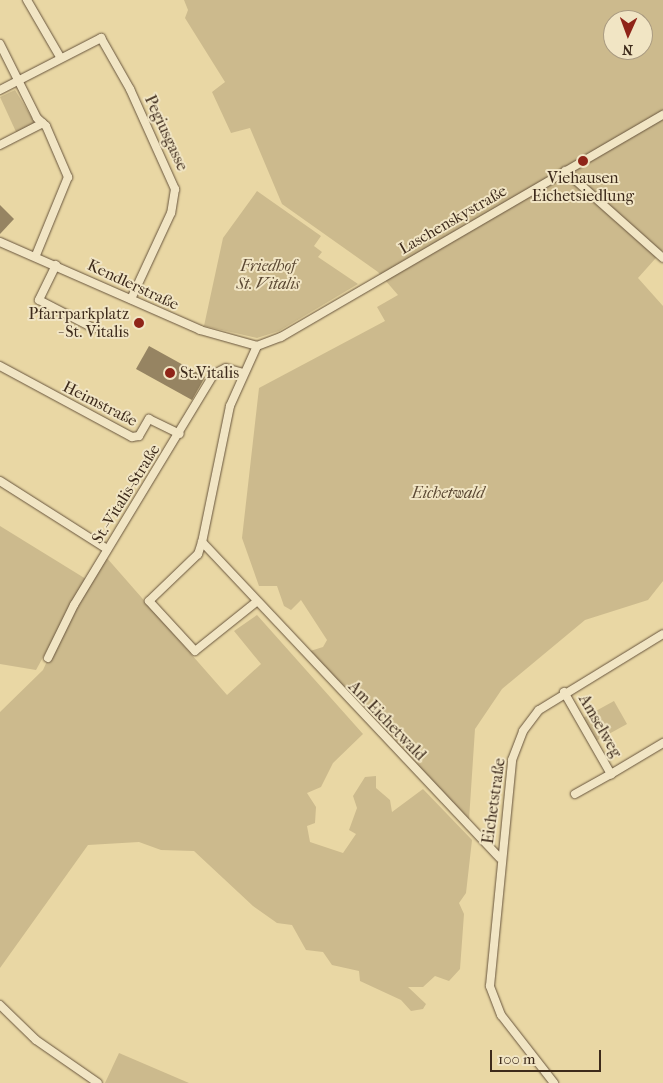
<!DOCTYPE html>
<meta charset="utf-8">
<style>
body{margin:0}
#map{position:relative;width:663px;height:1083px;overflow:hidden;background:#e9d7a4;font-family:"IM FELL French Canon",serif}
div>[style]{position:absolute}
.green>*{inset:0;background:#ccba8d}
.building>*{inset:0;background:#968462}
.roads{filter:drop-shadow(0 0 1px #68553d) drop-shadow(0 0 1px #68553d)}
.minor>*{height:8px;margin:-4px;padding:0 4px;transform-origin:4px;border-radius:4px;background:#f1e5c4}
.dots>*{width:14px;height:14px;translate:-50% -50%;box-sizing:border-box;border:2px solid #f1e5c4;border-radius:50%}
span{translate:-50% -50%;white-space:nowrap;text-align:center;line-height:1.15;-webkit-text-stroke:4px #f1e5c4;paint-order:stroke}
.street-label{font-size:16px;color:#3d2a1b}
.poi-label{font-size:16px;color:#3d2a1b}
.right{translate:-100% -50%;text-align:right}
.left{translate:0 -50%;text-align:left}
.park-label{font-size:16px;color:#5a4732;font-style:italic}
.north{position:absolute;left:603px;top:10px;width:50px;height:50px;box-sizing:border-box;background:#f1e5c4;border:1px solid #a99a80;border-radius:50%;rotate:182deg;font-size:14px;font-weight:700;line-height:20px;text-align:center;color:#3d2a1b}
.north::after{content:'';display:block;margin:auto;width:18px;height:22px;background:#8f2418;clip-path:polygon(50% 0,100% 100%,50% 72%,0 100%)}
.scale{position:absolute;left:490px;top:1050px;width:111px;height:22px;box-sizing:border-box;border:2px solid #3d2a1b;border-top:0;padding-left:6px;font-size:15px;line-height:18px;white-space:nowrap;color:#3d2a1b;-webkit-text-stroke:4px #f1e5c4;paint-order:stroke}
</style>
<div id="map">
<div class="green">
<i style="clip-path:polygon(evenodd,184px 0,663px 0,663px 250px,638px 278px,663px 306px,663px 581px,648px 600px,585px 620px,502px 689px,475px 729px,469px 820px,307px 652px,323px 647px,327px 640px,301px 600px,291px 610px,284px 606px,277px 586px,259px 586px,242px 538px,259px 388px,385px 321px,377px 307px,398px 295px,378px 272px,282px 204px,250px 128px,231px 133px,212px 92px,225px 82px,185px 18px,188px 10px,184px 0,613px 20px,643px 20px,643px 50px,613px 50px,613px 20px)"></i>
<i style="clip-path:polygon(15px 90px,35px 123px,17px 134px,0 97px)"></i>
<i style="clip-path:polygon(257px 191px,321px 236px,314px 246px,322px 252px,318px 257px,358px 284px,279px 331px,257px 338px,204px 326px,223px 238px)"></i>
<i style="clip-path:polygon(0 526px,86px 579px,36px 670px,0 664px)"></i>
<i style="clip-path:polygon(106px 557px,227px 695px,261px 664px,234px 631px,257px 615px,363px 734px,333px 763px,321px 787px,307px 793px,316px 807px,315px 823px,307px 826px,310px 842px,343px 853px,356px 834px,349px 830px,357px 808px,353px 796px,365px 777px,376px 776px,376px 788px,390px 800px,392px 812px,423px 789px,472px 840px,466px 893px,459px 903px,464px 914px,460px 969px,449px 981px,435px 976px,423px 987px,408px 987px,426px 1004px,423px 1009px,411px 1011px,401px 1000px,360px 981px,359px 971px,332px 965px,323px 952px,306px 950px,292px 925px,277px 923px,253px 906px,194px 851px,161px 850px,139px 842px,88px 845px,0 968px,0 712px,43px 670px,61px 630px)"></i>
<i style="clip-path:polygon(614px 701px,627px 724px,596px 741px,583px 718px)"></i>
<i style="clip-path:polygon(119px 1053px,189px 1083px,105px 1083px)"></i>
</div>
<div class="building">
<i style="clip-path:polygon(0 205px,14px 219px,0 234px)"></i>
<i style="clip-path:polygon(149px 346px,205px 377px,192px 400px,136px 369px)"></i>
</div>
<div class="roads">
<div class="minor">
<i style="left:27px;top:0;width:66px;rotate:59.9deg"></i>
<i style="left:0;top:44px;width:83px;rotate:63.4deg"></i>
<i style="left:37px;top:118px;width:12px;rotate:42deg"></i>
<i style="left:46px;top:126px;width:56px;rotate:66.7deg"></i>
<i style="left:68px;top:177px;width:84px;rotate:112.3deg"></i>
<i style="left:0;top:90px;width:114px;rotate:-27.2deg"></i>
<i style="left:101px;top:38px;width:59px;rotate:60.4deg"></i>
<i style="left:130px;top:89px;width:110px;rotate:65.8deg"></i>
<i style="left:175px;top:189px;width:24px;rotate:99deg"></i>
<i style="left:171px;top:213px;width:95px;rotate:114.9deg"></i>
<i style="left:0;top:145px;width:48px;rotate:-27.1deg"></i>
<i style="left:565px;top:171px;width:131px;rotate:41.6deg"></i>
<i style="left:0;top:242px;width:219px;rotate:23.7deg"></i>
<i style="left:200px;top:330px;width:59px;rotate:15.7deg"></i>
<i style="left:257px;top:346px;width:26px;rotate:-21deg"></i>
<i style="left:281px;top:337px;width:442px;rotate:-30.2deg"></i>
<i style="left:56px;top:265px;width:39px;rotate:116deg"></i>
<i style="left:39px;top:300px;width:61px;rotate:27.4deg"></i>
<i style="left:257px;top:346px;width:66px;rotate:114.2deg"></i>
<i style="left:230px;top:406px;width:139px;rotate:101.6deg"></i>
<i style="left:202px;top:542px;width:434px;rotate:46.7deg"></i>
<i style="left:0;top:366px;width:150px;rotate:28.3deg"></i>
<i style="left:132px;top:437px;width:7px;rotate:-8deg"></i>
<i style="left:139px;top:436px;width:20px;rotate:-60deg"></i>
<i style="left:149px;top:419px;width:34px;rotate:26deg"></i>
<i style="left:0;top:481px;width:127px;rotate:32.4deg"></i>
<i style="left:202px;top:542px;width:13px;rotate:108deg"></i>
<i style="left:198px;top:554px;width:68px;rotate:136.2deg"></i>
<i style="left:149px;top:601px;width:68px;rotate:47.4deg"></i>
<i style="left:195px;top:651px;width:77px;rotate:-38.7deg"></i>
<i style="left:48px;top:658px;width:59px;rotate:-63.9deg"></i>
<i style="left:74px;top:605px;width:270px;rotate:-58.8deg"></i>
<i style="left:214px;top:374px;width:13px;rotate:-27deg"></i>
<i style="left:226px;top:368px;width:19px;rotate:16deg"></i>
<i style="left:564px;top:692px;width:95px;rotate:60.2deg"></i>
<i style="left:611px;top:774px;width:61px;rotate:-30.8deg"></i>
<i style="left:575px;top:794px;width:41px;rotate:-29.1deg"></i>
<i style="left:0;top:1005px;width:50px;rotate:44.2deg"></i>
<i style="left:36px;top:1040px;width:75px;rotate:34.7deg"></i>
<i style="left:554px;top:1083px;width:86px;rotate:-127.9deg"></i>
<i style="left:501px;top:1015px;width:31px;rotate:-111deg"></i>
<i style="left:490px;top:986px;width:227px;rotate:-84.4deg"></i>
<i style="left:512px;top:760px;width:31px;rotate:-69deg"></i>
<i style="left:523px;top:731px;width:26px;rotate:-53deg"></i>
<i style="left:539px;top:710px;width:145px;rotate:-31.5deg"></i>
</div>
</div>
<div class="dots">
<i style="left:583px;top:161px;background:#8f2418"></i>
<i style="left:139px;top:323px;background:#8f2418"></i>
<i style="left:170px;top:373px;background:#8f2418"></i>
</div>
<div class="street-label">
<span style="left:166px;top:133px;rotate:65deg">Pegiusgasse</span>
<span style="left:453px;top:220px;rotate:-30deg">Laschenskystraße</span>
<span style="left:133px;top:285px;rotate:25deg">Kendlerstraße</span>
<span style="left:100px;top:404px;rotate:27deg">Heimstraße</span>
<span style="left:126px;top:494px;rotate:-58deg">St.-Vitalis-Straße</span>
<span style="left:387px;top:721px;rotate:46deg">Am Eichetwald</span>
<span style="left:600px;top:726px;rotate:60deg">Amselweg</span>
<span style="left:494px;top:801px;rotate:-82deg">Eichetstraße</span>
</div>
<div class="poi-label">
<span style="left:583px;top:187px">Viehausen<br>Eichetsiedlung</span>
<span class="right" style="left:129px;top:323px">Pfarrparkplatz<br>- St. Vitalis</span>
<span class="left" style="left:180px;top:373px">St.Vitalis</span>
</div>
<div class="park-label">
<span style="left:268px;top:275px">Friedhof<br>St. Vitalis</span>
<span style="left:448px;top:493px">Eichetwald</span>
</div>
<div class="north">N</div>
<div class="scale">100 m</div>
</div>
